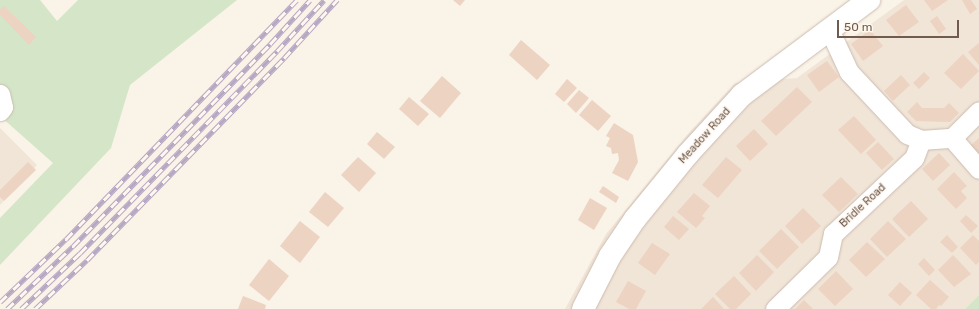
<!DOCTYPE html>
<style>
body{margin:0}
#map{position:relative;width:979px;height:309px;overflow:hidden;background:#faf3e8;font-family:Rubik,sans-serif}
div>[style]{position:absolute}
.residential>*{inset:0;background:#f1e5d7}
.green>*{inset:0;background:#d4e6c7}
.building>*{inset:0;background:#ecd3c2}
.roads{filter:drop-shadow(0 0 1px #cbbbaf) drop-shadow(0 0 1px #cbbbaf)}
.minor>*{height:19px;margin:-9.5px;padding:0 9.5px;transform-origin:9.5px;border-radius:9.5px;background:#fff}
.tertiary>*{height:22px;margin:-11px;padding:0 11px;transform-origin:11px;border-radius:11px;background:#fff}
.rail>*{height:4.5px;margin-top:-2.25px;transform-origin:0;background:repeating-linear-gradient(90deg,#fdf7ee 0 9px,#b6a7c3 0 18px);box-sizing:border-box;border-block:1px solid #b6a7c3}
span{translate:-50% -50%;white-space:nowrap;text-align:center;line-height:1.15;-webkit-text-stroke:3px #fdf7ee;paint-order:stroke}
.street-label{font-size:11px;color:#715b4f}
.scale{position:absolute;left:837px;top:20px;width:122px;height:18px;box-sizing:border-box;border:2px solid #715b4f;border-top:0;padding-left:5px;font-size:12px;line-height:14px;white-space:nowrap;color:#715b4f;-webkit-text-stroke:3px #fdf7ee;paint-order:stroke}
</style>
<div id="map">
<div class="residential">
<i style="clip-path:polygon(904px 0,979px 0,979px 295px,965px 309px,565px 309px,606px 234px,688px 134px,735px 83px,797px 78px)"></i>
<i style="clip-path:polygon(0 128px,37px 165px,0 205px)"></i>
</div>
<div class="green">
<i style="clip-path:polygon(0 0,40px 0,57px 21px,78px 0,237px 0,130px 85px,111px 148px,0 265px,0 218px,53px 163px,0 116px)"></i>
<i style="clip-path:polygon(979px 295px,979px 309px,965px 309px)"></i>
</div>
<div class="building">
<i style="clip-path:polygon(453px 0,465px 0,460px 6px)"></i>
<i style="clip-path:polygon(924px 0,948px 0,932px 11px)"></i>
<i style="clip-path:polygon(962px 0,971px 0,977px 9px,970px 14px)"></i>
<i style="clip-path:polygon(906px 5px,919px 22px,899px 36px,886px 20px)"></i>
<i style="clip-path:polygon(4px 6px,36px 37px,29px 45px,0 15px,0 9px)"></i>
<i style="clip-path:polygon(937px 16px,946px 29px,939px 34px,930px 21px)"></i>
<i style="clip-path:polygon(870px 30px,883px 46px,863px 61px,851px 44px)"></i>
<i style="clip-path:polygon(521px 40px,550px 65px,537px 80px,509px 55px)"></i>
<i style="clip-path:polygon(979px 43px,979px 65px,968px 52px)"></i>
<i style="clip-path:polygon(963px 54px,979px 71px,961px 89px,944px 73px)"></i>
<i style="clip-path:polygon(827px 61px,839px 77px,819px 92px,807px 75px)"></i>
<i style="clip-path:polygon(924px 72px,930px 78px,919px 89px,913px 83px)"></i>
<i style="clip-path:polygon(901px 75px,910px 85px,893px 101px,884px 91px)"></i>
<i style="clip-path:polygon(442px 76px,461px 93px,440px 118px,420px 101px)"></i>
<i style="clip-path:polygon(567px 79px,577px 88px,564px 102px,555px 94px)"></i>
<i style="clip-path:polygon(797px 87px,812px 102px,776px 136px,761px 121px)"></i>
<i style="clip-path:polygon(579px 90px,589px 98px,576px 113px,567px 104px)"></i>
<i style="clip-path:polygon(409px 97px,429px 114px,418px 126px,399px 109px)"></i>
<i style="clip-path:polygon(592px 100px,611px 116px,598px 131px,579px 115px)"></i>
<i style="clip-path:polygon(917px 102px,922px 108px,944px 108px,949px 103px,959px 113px,950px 122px,916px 121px,907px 112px)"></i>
<i style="clip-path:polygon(854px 116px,876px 140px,861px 154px,838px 130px)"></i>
<i style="clip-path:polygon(614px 123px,633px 135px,638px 162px,628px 181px,612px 173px,619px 160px,618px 153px,612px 154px,611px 148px,606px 146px,610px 138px,606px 136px)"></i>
<i style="clip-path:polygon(754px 129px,768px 144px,750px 161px,736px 146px)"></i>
<i style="clip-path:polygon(377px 132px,395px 147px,384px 159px,367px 144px)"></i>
<i style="clip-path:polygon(979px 138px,979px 156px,970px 146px)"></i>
<i style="clip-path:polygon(878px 142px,894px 159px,882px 170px,866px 153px)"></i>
<i style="clip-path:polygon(939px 153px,950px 165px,933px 181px,922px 169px)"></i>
<i style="clip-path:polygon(358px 157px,376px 173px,359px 192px,341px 175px)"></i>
<i style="clip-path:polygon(726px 157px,742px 170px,718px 198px,702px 185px)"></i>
<i style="clip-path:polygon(28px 162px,36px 170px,4px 201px,0 197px,0 190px)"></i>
<i style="clip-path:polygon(954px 172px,967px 186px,961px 191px,967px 198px,956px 209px,937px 189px)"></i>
<i style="clip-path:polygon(841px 177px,858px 194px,839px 212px,822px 195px)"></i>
<i style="clip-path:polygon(603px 186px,619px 197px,616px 203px,599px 192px)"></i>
<i style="clip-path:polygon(325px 192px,344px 208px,328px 227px,309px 212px)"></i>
<i style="clip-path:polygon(694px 193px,710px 206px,702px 216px,705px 218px,696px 228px,677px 212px)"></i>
<i style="clip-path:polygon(590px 198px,607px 208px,594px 230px,578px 220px)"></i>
<i style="clip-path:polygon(911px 201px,928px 219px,909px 237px,892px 219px)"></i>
<i style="clip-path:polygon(803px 208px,821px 226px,802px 244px,785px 226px)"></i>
<i style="clip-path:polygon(966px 215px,978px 226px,971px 233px,960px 221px)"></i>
<i style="clip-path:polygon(673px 216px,689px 229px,679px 240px,664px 227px)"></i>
<i style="clip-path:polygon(300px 221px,320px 237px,300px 263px,280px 246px)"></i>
<i style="clip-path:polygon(888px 221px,906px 239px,887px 257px,870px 239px)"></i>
<i style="clip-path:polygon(781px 229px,799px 247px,777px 269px,759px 251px)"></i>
<i style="clip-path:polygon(947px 235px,958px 247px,952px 253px,940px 242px)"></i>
<i style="clip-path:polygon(973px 235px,979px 241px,979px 262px,976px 265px,960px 248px)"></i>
<i style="clip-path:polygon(867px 242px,885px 259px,866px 277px,849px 260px)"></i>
<i style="clip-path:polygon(652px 243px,670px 254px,655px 275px,638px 263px)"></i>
<i style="clip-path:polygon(757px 255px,774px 272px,756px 291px,739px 273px)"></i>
<i style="clip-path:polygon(953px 255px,971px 274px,954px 287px,938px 270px)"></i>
<i style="clip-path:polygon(924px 258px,935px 270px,929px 276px,918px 264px)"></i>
<i style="clip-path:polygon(269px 259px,289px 276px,269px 301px,249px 285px)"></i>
<i style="clip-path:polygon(836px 271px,853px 289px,835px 306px,818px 289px)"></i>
<i style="clip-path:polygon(734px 276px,751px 294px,736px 309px,730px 309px,715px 294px)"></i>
<i style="clip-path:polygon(930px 280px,949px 297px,941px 306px,939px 305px,936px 309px,931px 309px,916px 295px)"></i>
<i style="clip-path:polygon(628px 281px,646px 291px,636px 309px,629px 309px,616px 302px)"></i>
<i style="clip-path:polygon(900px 282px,912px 293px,900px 306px,888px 295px)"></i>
<i style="clip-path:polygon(243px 296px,266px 305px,265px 309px,238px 309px)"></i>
<i style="clip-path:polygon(713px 297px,724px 309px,701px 309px)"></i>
<i style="clip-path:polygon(804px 300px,813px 309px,795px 309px)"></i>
</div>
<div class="roads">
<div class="minor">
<i style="left:829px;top:29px;width:47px;rotate:65.1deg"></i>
<i style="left:849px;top:72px;width:85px;rotate:46.9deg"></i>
<i style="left:907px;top:134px;width:15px;rotate:23deg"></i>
<i style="left:921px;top:140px;width:31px;rotate:-4deg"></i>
<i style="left:952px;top:138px;width:38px;rotate:-45deg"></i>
<i style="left:0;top:94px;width:13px;rotate:77deg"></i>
<i style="left:3px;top:107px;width:5px;rotate:127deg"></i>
<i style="left:952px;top:138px;width:41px;rotate:48.9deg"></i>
<i style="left:775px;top:309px;width:74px;rotate:-44.5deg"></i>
<i style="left:828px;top:257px;width:24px;rotate:-78deg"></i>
<i style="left:833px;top:234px;width:111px;rotate:-43.2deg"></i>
<i style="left:914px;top:158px;width:19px;rotate:-69deg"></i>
</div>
<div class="tertiary">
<i style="left:583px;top:309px;width:59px;rotate:-63deg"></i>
<i style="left:610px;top:256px;width:45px;rotate:-56deg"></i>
<i style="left:635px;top:219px;width:84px;rotate:-50.8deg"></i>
<i style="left:688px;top:154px;width:80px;rotate:-47.5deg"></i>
<i style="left:742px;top:95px;width:159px;rotate:-36.8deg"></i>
</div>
</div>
<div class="rail">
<i style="left:0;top:302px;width:91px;rotate:-43.7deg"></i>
<i style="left:66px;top:239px;width:332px;rotate:-46deg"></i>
<i style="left:7px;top:309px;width:91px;rotate:-43.7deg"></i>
<i style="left:73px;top:246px;width:282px;rotate:-45.7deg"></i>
<i style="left:270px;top:44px;width:59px;rotate:-47.7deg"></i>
<i style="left:21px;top:309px;width:81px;rotate:-43.5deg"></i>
<i style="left:80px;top:253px;width:282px;rotate:-45.7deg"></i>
<i style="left:277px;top:51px;width:69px;rotate:-47.3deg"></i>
<i style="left:35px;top:309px;width:71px;rotate:-43.3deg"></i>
<i style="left:87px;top:260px;width:282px;rotate:-45.7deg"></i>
<i style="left:284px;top:58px;width:79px;rotate:-47.6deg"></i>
</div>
<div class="street-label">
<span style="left:705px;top:136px;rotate:-48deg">Meadow Road</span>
<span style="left:863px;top:206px;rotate:-43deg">Bridle Road</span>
</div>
<div class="scale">50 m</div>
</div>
